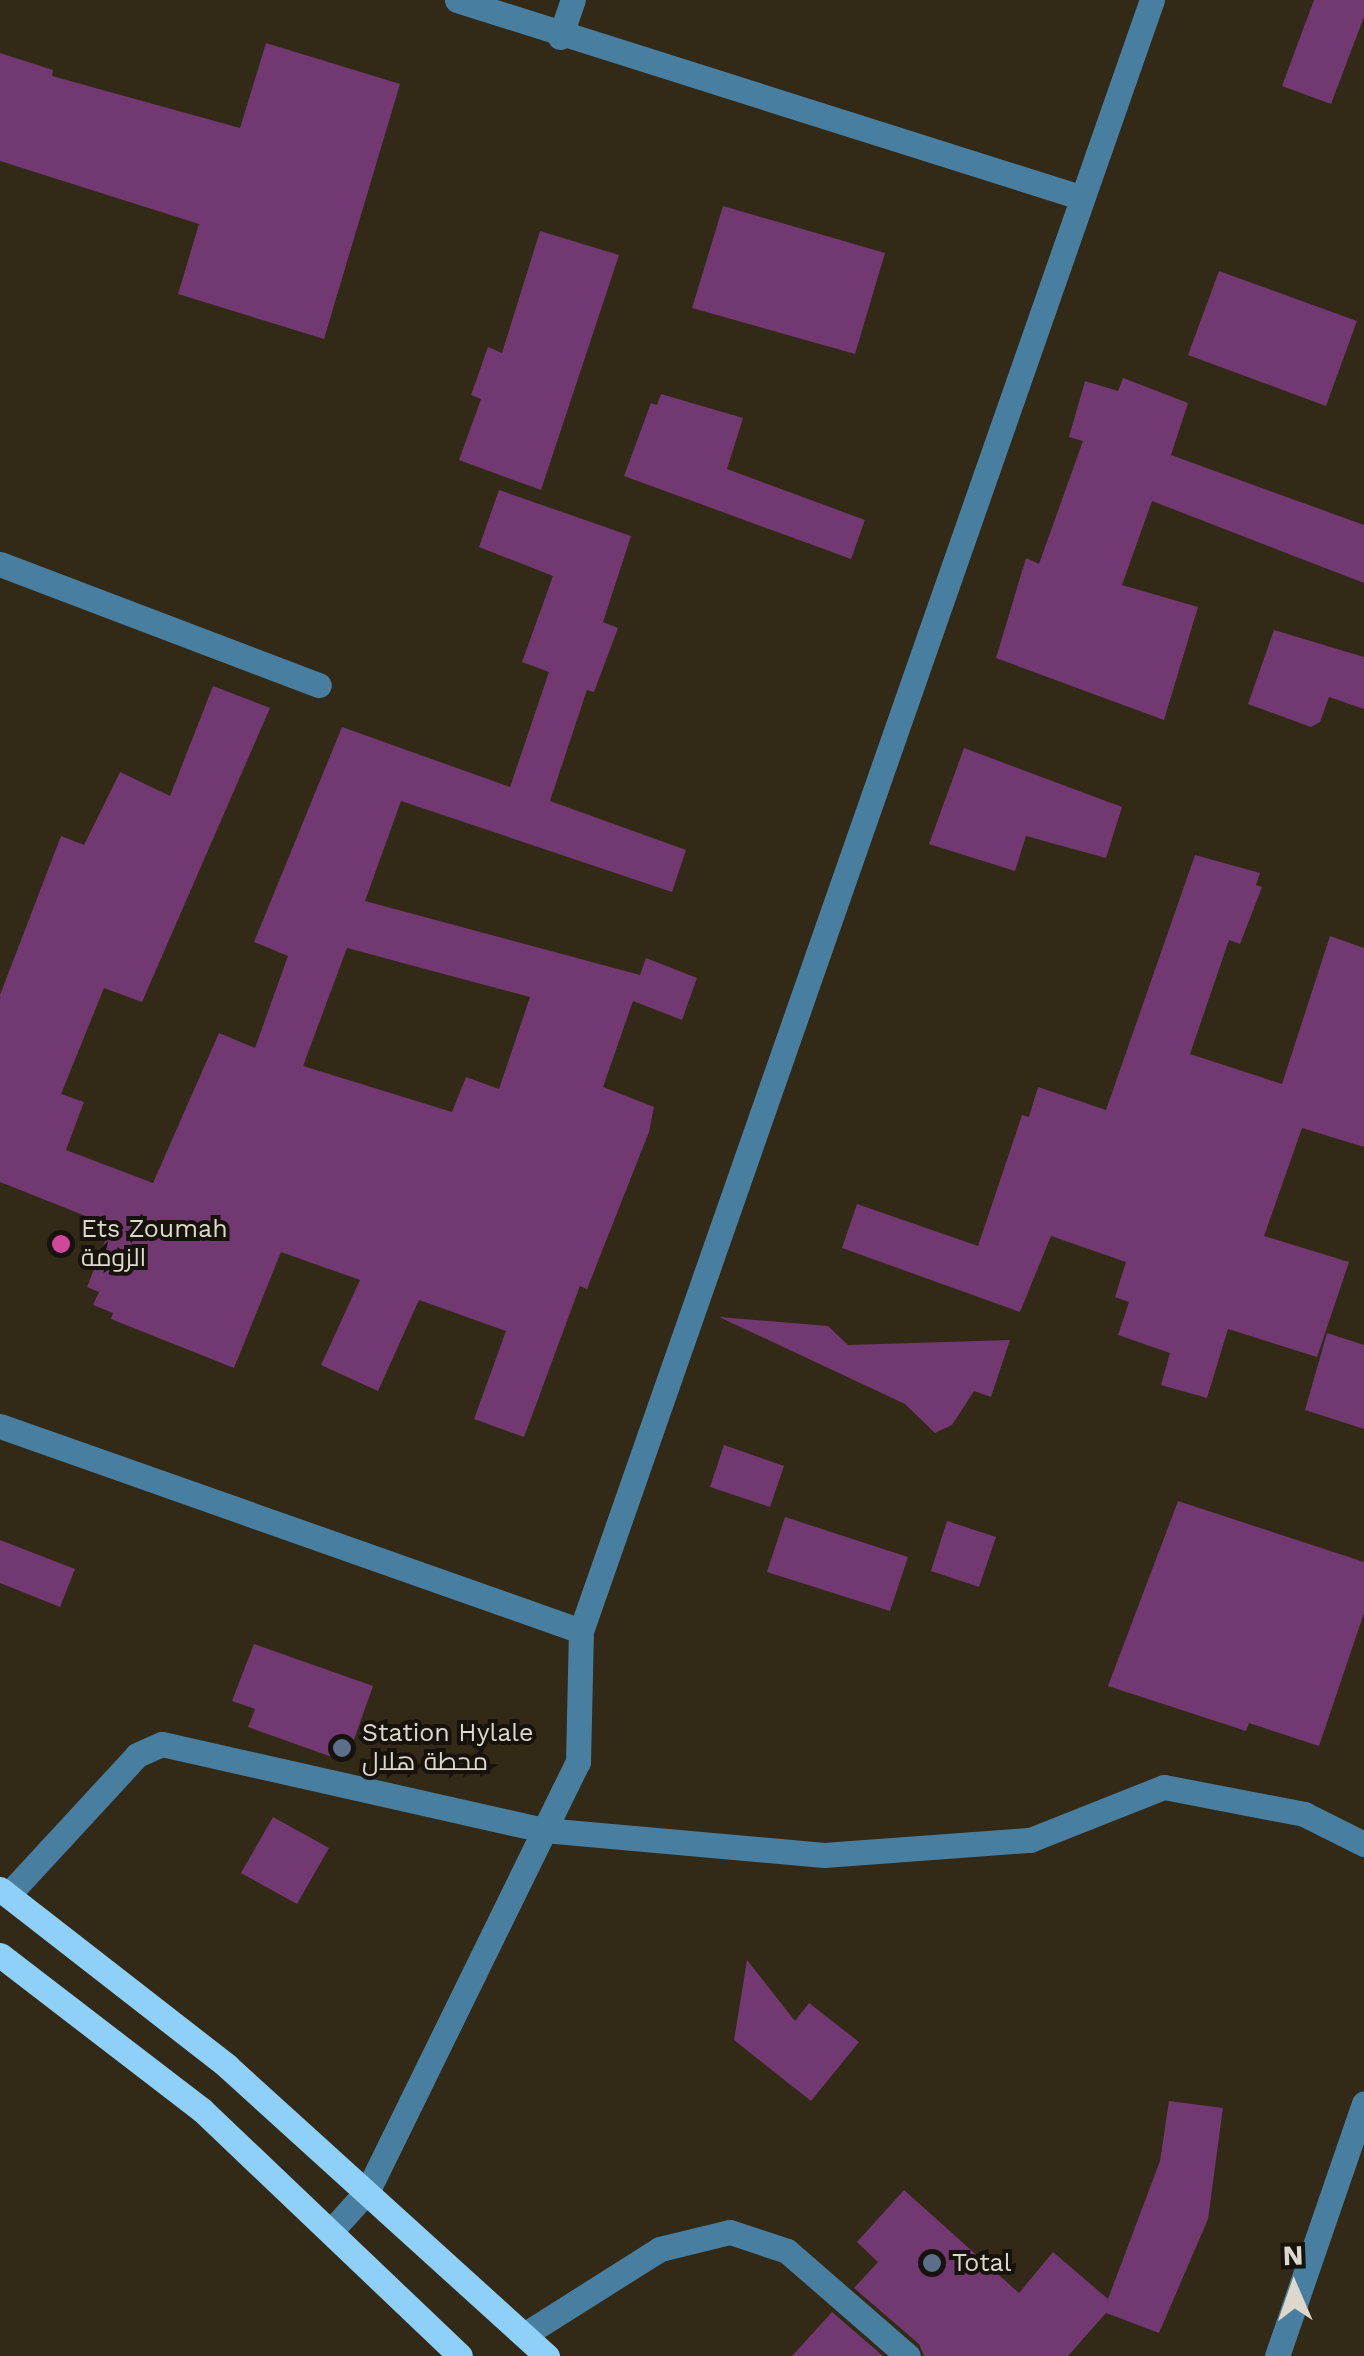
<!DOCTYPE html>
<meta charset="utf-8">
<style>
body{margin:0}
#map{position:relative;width:1364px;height:2356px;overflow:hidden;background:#332917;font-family:"Work Sans",Cairo,sans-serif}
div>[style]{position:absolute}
.building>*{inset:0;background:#723871}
.minor>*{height:25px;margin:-12.5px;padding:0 12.5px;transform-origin:12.5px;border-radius:12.5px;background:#487fa0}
.major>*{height:25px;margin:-12.5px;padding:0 12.5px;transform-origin:12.5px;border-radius:12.5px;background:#8fd0f9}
.dots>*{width:28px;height:28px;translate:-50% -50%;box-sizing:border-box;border:5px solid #17120b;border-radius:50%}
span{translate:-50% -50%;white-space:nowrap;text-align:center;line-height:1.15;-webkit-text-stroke:8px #17120b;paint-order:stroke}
.poi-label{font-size:25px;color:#ddd7cc}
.left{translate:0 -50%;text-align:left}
.north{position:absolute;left:1244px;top:2236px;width:100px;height:100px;-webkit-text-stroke:8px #17120b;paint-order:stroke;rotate:358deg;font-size:28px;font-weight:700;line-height:40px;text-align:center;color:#ddd7cc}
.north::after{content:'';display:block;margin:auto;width:35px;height:45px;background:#ddd7cc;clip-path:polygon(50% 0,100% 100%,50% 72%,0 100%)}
</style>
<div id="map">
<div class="building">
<i style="clip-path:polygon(1314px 0,1364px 0,1364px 17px,1331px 104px,1282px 86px)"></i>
<i style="clip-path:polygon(266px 43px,400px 84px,324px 339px,178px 294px,199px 224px,0 161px,0 53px,53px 70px,52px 76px,240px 128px)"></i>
<i style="clip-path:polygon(723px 206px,885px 253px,855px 354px,692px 308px)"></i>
<i style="clip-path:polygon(540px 231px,619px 255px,541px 490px,459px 460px,481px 399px,471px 395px,488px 347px,502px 353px)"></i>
<i style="clip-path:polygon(1219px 271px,1357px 321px,1326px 406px,1188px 355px)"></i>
<i style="clip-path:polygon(1123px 378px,1188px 403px,1171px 455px,1364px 525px,1364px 583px,1152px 501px,1122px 585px,1198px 607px,1164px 720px,996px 658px,1026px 558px,1039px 564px,1083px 441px,1069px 437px,1085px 381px,1118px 391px)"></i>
<i style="clip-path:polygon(661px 394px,743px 418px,727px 469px,865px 520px,851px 559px,624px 476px,651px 403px,657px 405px)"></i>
<i style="clip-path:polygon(evenodd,499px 490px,631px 536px,603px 622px,618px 628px,594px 692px,587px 690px,550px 801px,686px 850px,672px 892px,401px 801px,365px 901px,640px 975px,646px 958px,697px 978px,682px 1020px,633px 1001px,603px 1087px,654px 1107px,649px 1132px,587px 1289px,580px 1286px,524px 1437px,474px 1419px,506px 1331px,419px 1300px,378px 1391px,321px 1365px,360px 1280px,281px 1252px,234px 1368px,111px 1319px,113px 1313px,93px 1305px,99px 1292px,87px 1287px,111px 1226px,0 1182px,0 995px,61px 836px,84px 845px,120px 772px,170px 796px,213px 686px,270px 708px,142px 1002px,104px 988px,61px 1094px,84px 1102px,66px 1150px,153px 1183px,219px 1033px,255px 1048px,288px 956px,254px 942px,342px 727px,510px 787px,549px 672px,522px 662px,553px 576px,479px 547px,499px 490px,347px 948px,530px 997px,499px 1089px,466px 1077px,452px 1112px,303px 1066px,347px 948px)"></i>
<i style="clip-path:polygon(1274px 630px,1364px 657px,1364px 709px,1329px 697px,1320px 722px,1311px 727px,1248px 704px)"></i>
<i style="clip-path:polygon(964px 748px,1122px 807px,1106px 858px,1026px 836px,1015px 871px,929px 844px)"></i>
<i style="clip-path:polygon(1195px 855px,1260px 873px,1256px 885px,1262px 887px,1240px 944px,1229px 940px,1190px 1054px,1282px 1084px,1330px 936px,1364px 948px,1364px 1147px,1302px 1128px,1264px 1236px,1349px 1262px,1317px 1357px,1228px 1329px,1207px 1398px,1161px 1385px,1170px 1353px,1118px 1335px,1129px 1302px,1115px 1297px,1126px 1262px,1051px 1236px,1020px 1312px,842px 1248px,857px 1204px,978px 1246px,1022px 1115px,1029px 1117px,1038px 1087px,1106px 1110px)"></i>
<i style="clip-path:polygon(719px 1317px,828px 1326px,848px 1345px,1010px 1340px,991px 1397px,974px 1391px,952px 1425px,935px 1433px,905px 1404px)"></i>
<i style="clip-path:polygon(1327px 1333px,1364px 1345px,1364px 1429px,1305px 1410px)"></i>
<i style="clip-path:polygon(724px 1445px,784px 1466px,770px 1507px,710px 1487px)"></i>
<i style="clip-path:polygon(1178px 1501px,1364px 1562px,1364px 1613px,1319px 1746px,1249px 1723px,1246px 1731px,1108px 1686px)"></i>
<i style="clip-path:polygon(785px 1517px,908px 1557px,890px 1611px,767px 1572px)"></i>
<i style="clip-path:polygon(947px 1521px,996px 1537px,979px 1587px,931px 1571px)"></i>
<i style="clip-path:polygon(0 1540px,75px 1569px,60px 1607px,0 1583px)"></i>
<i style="clip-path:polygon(254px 1644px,373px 1686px,346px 1762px,248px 1727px,255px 1709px,232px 1701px)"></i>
<i style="clip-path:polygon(273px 1817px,329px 1848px,297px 1904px,241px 1873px)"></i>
<i style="clip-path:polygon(747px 1960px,795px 2021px,809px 2003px,859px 2042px,811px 2101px,734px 2040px)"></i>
<i style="clip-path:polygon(1169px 2101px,1223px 2108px,1208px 2219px,1159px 2333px,1106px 2313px,1068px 2356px,924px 2356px,919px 2344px,854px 2288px,878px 2262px,857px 2242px,904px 2190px,1019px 2293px,1053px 2252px,1108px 2299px,1160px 2161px)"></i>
<i style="clip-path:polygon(832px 2312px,883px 2356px,792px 2356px)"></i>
</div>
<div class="minor">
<i style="left:457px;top:0;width:653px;rotate:17.55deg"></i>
<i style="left:560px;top:37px;width:39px;rotate:-71deg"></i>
<i style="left:0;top:564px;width:341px;rotate:20.8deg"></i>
<i style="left:0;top:1426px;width:616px;rotate:19.43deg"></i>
<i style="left:8px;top:1895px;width:190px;rotate:-47.3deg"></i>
<i style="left:137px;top:1755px;width:27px;rotate:-24deg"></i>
<i style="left:162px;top:1744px;width:392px;rotate:12.7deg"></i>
<i style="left:544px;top:1830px;width:281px;rotate:5.1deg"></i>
<i style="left:824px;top:1855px;width:207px;rotate:-4.2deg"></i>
<i style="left:1030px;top:1840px;width:144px;rotate:-21.6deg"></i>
<i style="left:1164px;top:1787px;width:143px;rotate:10.9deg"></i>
<i style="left:1304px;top:1814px;width:67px;rotate:26.6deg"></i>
<i style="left:333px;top:2229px;width:52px;rotate:-48.1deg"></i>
<i style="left:368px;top:2190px;width:477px;rotate:-63.9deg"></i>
<i style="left:578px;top:1762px;width:131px;rotate:-88.7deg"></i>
<i style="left:581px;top:1631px;width:1728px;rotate:-70.71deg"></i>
<i style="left:527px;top:2333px;width:157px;rotate:-32.3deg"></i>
<i style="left:660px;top:2249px;width:72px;rotate:-13.7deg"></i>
<i style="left:730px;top:2232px;width:60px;rotate:18.4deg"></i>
<i style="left:787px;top:2251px;width:160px;rotate:41deg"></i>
<i style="left:1277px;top:2356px;width:267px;rotate:-71deg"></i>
</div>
<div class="major">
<i style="left:0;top:1889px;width:288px;rotate:37.9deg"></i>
<i style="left:227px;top:2066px;width:432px;rotate:42.2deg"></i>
<i style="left:0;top:1955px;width:255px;rotate:37.5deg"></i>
<i style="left:202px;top:2110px;width:356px;rotate:43.6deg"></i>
</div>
<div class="dots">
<i style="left:61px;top:1244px;background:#d1479c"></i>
<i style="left:342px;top:1748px;background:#5c6f8a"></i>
<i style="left:932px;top:2263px;background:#5c6f8a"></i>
</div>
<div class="poi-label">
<span class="left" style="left:81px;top:1244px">Ets Zoumah<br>الزومة</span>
<span class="left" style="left:362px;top:1748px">Station Hylale<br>محطة هلال</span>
<span class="left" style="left:952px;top:2263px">Total</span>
</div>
<div class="north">N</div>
</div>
